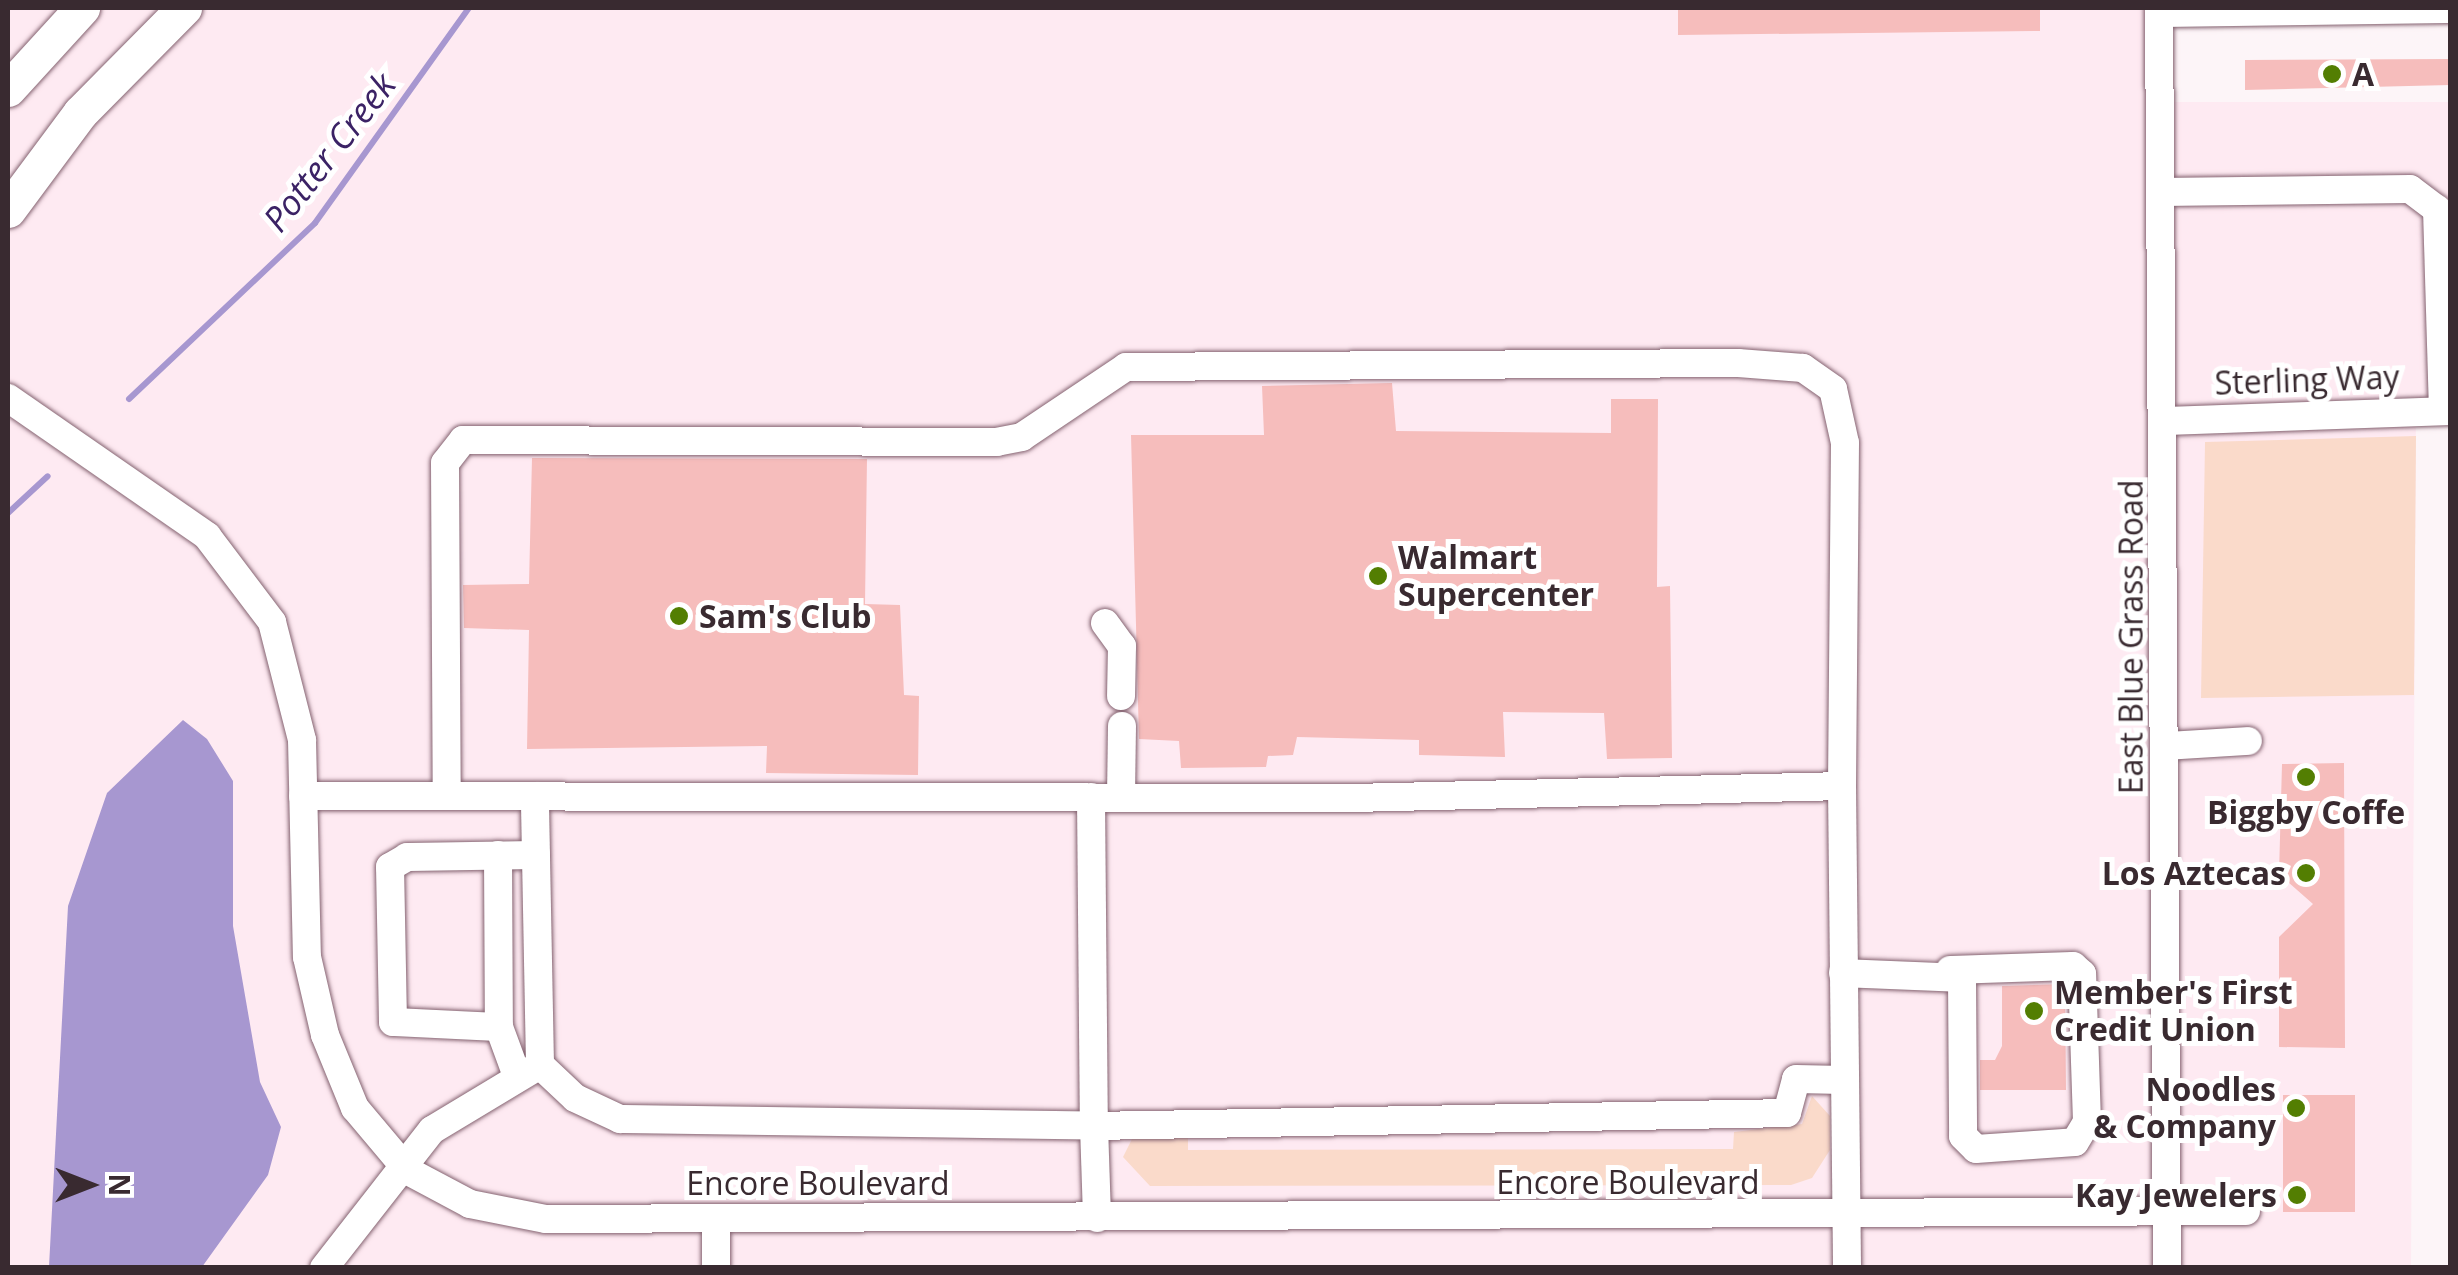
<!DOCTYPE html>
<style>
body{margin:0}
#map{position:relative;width:2458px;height:1275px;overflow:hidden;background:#fdf5f8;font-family:"Open Sans",sans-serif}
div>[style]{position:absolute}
.built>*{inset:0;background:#feeaf2}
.green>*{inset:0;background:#fadaca}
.water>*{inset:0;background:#a797d0}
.stream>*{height:6px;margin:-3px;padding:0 3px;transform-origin:3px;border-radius:3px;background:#a797d0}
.building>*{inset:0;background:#f6bdbc}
.roads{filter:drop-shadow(0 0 2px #846270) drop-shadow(0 0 2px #846270)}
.minor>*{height:28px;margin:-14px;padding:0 14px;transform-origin:14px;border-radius:14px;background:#fff}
.major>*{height:35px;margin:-17.5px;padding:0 17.5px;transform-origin:17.5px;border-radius:17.5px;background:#fff}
.dots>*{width:28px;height:28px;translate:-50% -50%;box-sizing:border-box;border:5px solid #fff;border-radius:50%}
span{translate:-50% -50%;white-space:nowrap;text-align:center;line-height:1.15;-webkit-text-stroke:10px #fff;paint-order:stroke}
.poi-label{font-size:32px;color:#392a30;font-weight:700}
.left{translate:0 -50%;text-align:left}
.right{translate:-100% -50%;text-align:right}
.street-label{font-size:32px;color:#392a30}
.water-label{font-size:35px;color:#3b2265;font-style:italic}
.frame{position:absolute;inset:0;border:10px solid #392a30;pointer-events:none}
.north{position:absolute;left:40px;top:1135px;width:100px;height:100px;-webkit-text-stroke:8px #fff;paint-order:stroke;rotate:90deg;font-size:28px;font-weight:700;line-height:40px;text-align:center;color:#392a30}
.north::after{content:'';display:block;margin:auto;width:35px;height:45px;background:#392a30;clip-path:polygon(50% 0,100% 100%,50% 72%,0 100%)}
</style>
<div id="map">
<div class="built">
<i style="clip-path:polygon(8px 8px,2159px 8px,2160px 102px,2450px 102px,2450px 411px,2416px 412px,2411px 1267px,8px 1267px)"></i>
</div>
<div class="green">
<i style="clip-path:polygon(2416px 436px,2414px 695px,2201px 698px,2205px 442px)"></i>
<i style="clip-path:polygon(1812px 1096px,1830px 1116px,1830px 1150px,1812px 1178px,1791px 1185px,1150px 1186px,1123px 1157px,1135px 1133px,1188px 1134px,1188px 1150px,1733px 1149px,1734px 1132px,1802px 1124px)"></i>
</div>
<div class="water">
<i style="clip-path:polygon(183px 720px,207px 739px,233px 781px,233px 926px,260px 1082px,281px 1127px,268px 1175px,202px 1267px,49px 1267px,68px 906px,107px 793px)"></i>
</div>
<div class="stream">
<i style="left:129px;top:399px;width:256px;rotate:-43.4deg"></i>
<i style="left:315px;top:223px;width:264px;rotate:-54.4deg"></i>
<i style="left:8px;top:513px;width:54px;rotate:-42.8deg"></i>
</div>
<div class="building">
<i style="clip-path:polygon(1678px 8px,2040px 8px,2040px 31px,1678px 35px)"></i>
<i style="clip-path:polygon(2450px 59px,2450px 85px,2245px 90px,2245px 60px)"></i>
<i style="clip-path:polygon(1392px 383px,1396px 431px,1611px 433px,1611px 399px,1658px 399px,1657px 587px,1670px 586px,1672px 758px,1607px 759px,1604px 713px,1503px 712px,1505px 757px,1419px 755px,1419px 740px,1297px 737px,1293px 755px,1268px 756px,1266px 767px,1181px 768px,1179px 741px,1139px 739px,1131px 435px,1264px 435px,1262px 386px)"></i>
<i style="clip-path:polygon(532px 458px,867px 459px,865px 604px,900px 605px,904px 695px,919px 696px,918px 775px,766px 773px,767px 746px,527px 749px,529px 630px,464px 628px,463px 585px,529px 584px)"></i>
<i style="clip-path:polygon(2344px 763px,2345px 1048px,2279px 1047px,2279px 937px,2313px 904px,2279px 874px,2282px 764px)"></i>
<i style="clip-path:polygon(2065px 984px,2066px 1090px,1980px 1090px,1980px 1060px,1995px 1060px,2002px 1046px,2002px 986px)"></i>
<i style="clip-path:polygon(2283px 1095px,2355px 1095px,2355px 1212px,2283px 1212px)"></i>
</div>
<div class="roads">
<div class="minor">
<i style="left:2159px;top:8px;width:1260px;rotate:89.64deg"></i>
<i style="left:2159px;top:13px;width:291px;rotate:-0.8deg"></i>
<i style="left:2161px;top:192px;width:249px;rotate:-0.7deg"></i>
<i style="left:2410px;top:189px;width:34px;rotate:37deg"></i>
<i style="left:2437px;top:209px;width:202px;rotate:88.3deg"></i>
<i style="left:8px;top:398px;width:242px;rotate:34.7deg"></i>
<i style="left:207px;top:536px;width:108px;rotate:52.9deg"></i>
<i style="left:272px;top:622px;width:122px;rotate:75.7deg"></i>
<i style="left:302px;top:740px;width:217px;rotate:88.7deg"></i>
<i style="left:307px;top:957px;width:80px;rotate:77deg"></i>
<i style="left:325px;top:1035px;width:79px;rotate:67.7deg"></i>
<i style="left:355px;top:1108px;width:82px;rotate:49.9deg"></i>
<i style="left:408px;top:1171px;width:70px;rotate:28deg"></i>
<i style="left:470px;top:1204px;width:77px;rotate:11.2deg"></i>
<i style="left:546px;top:1219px;width:1700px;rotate:-0.27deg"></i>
<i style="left:2166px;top:421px;width:284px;rotate:-2deg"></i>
<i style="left:1105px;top:623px;width:29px;rotate:54deg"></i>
<i style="left:1122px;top:646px;width:50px;rotate:91.1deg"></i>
<i style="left:2166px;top:746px;width:82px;rotate:-3.5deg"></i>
<i style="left:1842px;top:786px;width:482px;rotate:89.4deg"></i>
<i style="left:303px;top:796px;width:1050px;rotate:0.11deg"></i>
<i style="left:1353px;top:798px;width:489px;rotate:-1.4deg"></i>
<i style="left:1842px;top:786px;width:343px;rotate:-89.5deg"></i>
<i style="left:1845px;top:443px;width:55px;rotate:-102.5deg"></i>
<i style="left:1833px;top:389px;width:37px;rotate:-145deg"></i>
<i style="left:1803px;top:368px;width:65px;rotate:-175.6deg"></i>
<i style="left:1738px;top:363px;width:612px;rotate:179.63deg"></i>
<i style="left:1126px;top:367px;width:125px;rotate:146.1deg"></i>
<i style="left:1022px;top:437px;width:25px;rotate:169deg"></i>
<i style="left:997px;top:442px;width:534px;rotate:-179.79deg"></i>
<i style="left:463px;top:440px;width:29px;rotate:128deg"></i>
<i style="left:445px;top:463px;width:333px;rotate:89.7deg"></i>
<i style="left:1091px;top:797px;width:329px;rotate:89.5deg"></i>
<i style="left:1094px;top:1126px;width:693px;rotate:-1.07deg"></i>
<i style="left:1787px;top:1113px;width:35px;rotate:-75deg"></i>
<i style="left:1796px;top:1079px;width:48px;rotate:1.2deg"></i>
<i style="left:1121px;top:797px;width:71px;rotate:-89.2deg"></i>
<i style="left:498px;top:855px;width:172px;rotate:89.7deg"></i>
<i style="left:499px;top:1027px;width:52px;rotate:69.8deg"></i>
<i style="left:1843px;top:973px;width:119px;rotate:2.4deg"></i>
<i style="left:1962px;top:978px;width:158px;rotate:89.6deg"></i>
<i style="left:1963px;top:1136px;width:18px;rotate:45deg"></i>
<i style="left:1976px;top:1149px;width:99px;rotate:-4deg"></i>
<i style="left:2075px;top:1142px;width:23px;rotate:-59deg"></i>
<i style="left:2087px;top:1122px;width:148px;rotate:-91.9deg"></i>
<i style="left:2082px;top:974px;width:12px;rotate:-138deg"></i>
<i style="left:2073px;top:966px;width:123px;rotate:178.1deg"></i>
<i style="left:499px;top:1027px;width:106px;rotate:-177.3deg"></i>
<i style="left:393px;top:1022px;width:155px;rotate:-91.1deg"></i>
<i style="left:390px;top:867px;width:20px;rotate:-30deg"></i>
<i style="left:407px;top:857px;width:129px;rotate:-0.9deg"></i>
<i style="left:540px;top:1065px;width:48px;rotate:43.3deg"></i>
<i style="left:575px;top:1098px;width:50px;rotate:25deg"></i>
<i style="left:620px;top:1119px;width:474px;rotate:0.8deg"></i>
<i style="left:1094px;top:1126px;width:92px;rotate:88.1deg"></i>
<i style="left:716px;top:1219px;width:49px;rotate:90deg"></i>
<i style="left:324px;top:1268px;width:175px;rotate:-52deg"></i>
<i style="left:432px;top:1130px;width:126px;rotate:-31deg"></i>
<i style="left:540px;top:1065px;width:269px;rotate:-91.1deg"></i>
</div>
<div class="major">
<i style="left:8px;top:89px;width:110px;rotate:-47.6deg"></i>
<i style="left:8px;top:210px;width:121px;rotate:-53.4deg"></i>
<i style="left:80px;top:113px;width:148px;rotate:-45.3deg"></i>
</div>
</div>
<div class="dots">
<i style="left:2332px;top:74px;background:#537e02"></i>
<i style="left:1378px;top:576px;background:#537e02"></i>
<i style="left:679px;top:616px;background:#537e02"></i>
<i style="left:2306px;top:777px;background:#537e02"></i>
<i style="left:2306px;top:873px;background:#537e02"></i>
<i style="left:2034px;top:1011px;background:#537e02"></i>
<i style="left:2296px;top:1108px;background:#537e02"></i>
<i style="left:2297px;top:1195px;background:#537e02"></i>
</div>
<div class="poi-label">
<span class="left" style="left:2352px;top:74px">A</span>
<span class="left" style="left:1398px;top:576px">Walmart<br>Supercenter</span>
<span class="left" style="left:699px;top:616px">Sam's Club</span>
<span style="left:2306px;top:812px">Biggby Coffe</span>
<span class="right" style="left:2286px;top:873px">Los Aztecas</span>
<span class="left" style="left:2054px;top:1011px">Member's First<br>Credit Union</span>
<span class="right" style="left:2276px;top:1108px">Noodles<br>&amp; Company</span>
<span class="right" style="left:2277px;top:1195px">Kay Jewelers</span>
</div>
<div class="street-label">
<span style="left:2307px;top:380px;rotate:-2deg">Sterling Way</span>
<span style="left:2131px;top:637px;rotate:-90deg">East Blue Grass Road</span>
<span style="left:1628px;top:1182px">Encore Boulevard</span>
<span style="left:818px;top:1183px">Encore Boulevard</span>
</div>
<div class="water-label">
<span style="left:329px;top:152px;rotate:-52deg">Potter Creek</span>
</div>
<div class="frame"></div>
<div class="north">N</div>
</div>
